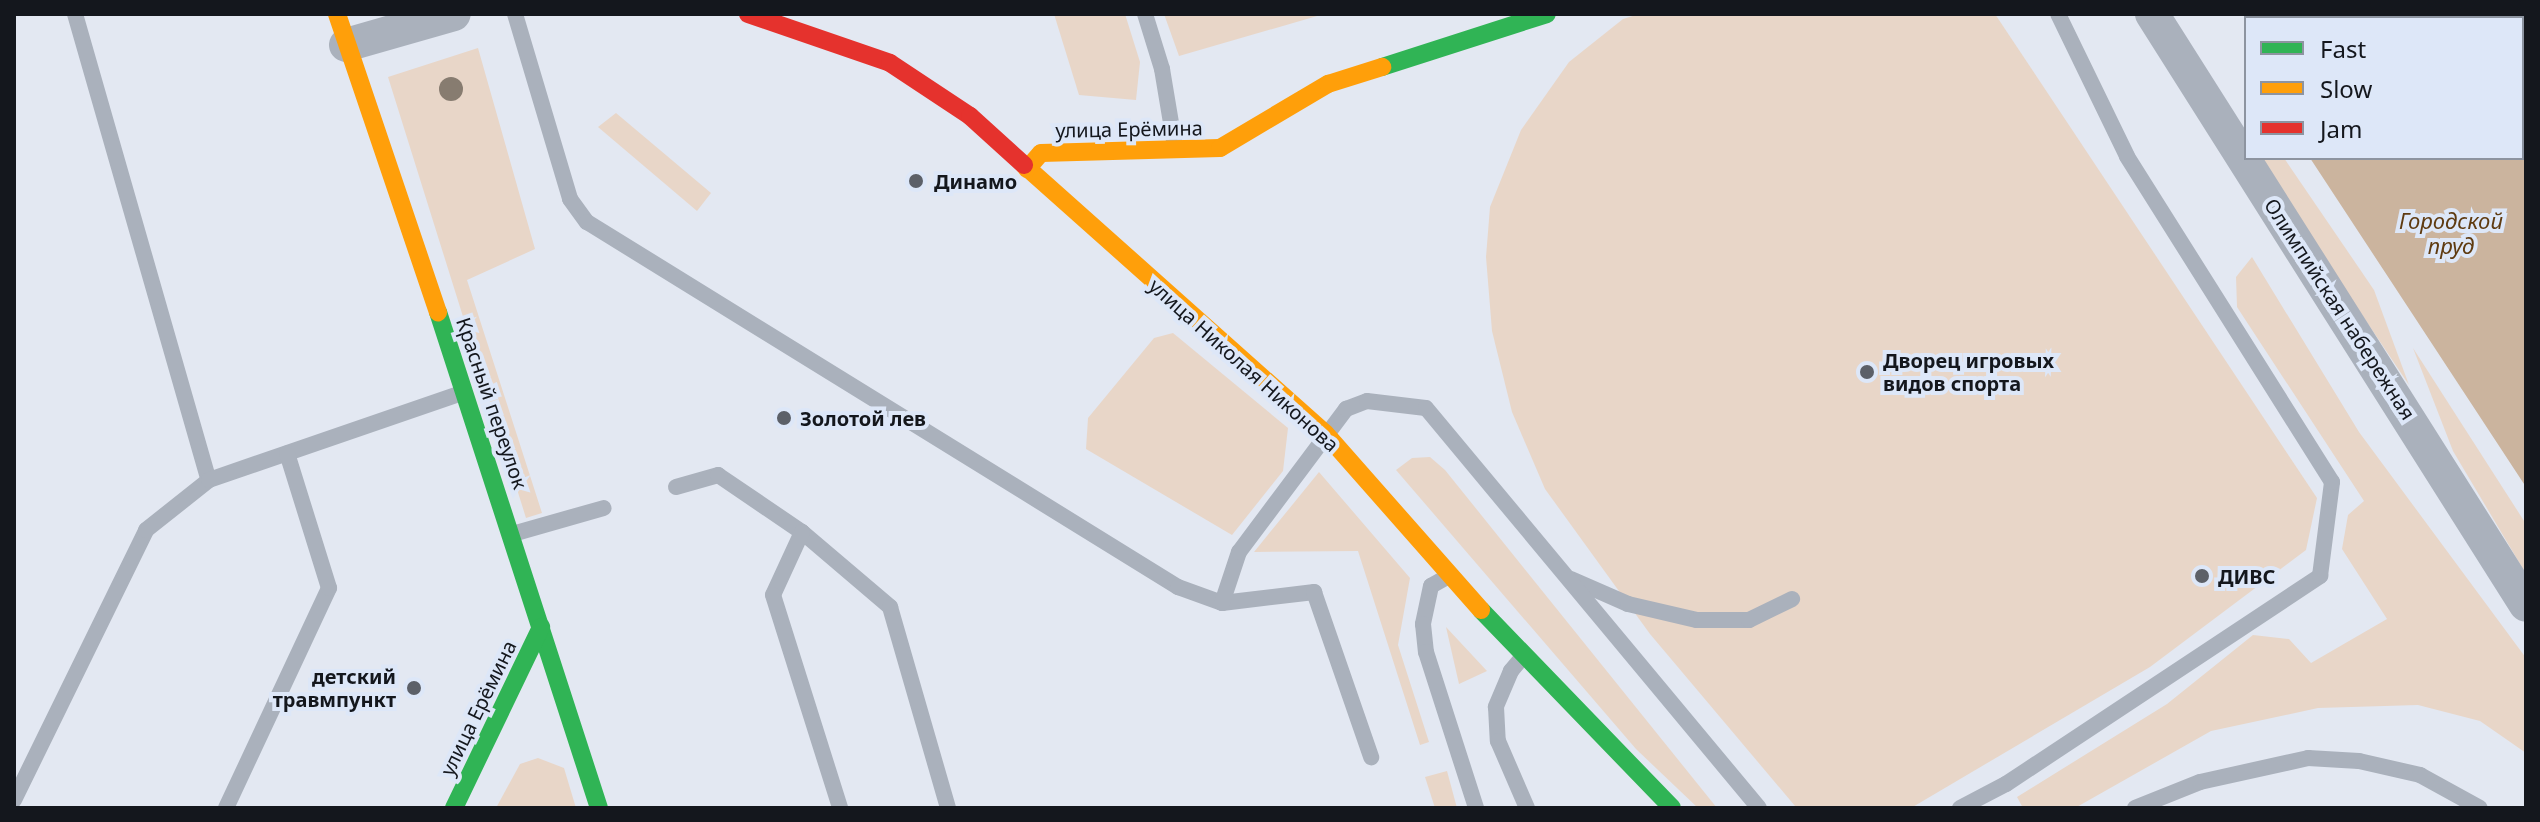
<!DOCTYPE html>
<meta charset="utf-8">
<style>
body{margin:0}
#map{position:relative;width:2540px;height:822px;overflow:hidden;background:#e3e8f2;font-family:"Noto Sans",sans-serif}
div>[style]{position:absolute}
.green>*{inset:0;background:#e8d6c8}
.water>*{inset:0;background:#cbb49e}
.lane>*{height:16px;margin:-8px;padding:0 8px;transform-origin:8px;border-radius:8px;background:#aab1bc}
.street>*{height:34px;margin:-17px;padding:0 17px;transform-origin:17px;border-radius:17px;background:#aab1bc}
.fast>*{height:18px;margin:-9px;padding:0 9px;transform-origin:9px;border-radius:9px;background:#30b455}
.slow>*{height:18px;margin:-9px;padding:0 9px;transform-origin:9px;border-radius:9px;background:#ff9f0a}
.jam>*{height:18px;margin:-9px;padding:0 9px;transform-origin:9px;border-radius:9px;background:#e5322d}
.trees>*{width:24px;height:24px;margin:-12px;border-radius:50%;background:#877c70}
.dots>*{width:22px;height:22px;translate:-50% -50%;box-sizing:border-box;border:4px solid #dde7f8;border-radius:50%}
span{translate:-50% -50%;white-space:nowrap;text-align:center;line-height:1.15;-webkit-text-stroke:8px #dde7f8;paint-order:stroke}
.street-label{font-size:20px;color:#14171d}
.poi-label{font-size:20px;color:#14171d;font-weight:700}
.left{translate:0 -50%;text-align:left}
.right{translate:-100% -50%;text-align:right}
.water-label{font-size:22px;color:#5f3b11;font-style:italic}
.frame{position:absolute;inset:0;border:16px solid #14171d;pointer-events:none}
.legend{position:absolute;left:2244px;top:16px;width:280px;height:144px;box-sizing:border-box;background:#dde7f8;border:2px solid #8d94a0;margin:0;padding:10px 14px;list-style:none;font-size:24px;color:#14171d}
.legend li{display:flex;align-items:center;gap:16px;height:40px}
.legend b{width:40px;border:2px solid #8d94a0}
</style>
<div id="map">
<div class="green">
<i style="clip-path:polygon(1054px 14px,1125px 14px,1140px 62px,1136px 100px,1079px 95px)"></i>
<i style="clip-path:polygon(1164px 14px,1324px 14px,1179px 56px)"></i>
<i style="clip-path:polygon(1639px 14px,1995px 14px,2317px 498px,2306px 550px,2150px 667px,1911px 808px,1795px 806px,1650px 634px,1545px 489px,1512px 412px,1492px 331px,1486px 257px,1490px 207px,1521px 130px,1569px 62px,1623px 19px)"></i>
<i style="clip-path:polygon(478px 48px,535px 249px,467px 280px,542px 513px,526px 518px,388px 77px)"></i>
<i style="clip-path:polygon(616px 113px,711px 193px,697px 211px,598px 127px)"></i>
<i style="clip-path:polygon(2257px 158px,2284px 158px,2374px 290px,2409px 385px)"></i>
<i style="clip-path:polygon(2252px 257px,2359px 432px,2526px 658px,2526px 753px,2480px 721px,2418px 705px,2318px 708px,2211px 731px,2075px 808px,2023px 808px,2017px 797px,2167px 704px,2253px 635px,2289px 639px,2311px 663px,2387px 619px,2342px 549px,2348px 515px,2364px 501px,2237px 307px,2236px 277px)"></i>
<i style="clip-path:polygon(1173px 333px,1288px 428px,1283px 471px,1232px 535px,1086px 449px,1088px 418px,1154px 338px)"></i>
<i style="clip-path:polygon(2413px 348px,2526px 524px,2526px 574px,2453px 451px)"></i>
<i style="clip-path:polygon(1430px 457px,1445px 470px,1717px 808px,1698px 808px,1636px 749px,1396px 470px,1412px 458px)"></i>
<i style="clip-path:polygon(1319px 472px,1410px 578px,1398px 645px,1429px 742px,1420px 745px,1358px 551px,1254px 552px)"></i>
<i style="clip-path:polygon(1446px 627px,1487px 671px,1459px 684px)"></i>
<i style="clip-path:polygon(538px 758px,564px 768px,576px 808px,496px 808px,520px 764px)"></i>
<i style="clip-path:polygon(1447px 771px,1457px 808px,1435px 808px,1425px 777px)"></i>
</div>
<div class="water">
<i style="clip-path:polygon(2253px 14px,2526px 14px,2526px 487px,2310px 158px,2522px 158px,2522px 18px)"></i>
</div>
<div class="lane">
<i style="left:75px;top:14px;width:485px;rotate:74deg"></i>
<i style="left:515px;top:14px;width:193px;rotate:73.4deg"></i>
<i style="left:570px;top:199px;width:29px;rotate:54deg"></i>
<i style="left:587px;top:222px;width:695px;rotate:31.7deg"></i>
<i style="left:1178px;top:587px;width:47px;rotate:20deg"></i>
<i style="left:1222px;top:603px;width:93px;rotate:-6.8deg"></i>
<i style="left:1314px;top:592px;width:175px;rotate:70.9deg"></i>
<i style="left:1145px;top:14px;width:58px;rotate:72.8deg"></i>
<i style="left:1162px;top:69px;width:79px;rotate:80.5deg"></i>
<i style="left:676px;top:487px;width:44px;rotate:-15.9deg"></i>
<i style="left:718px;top:475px;width:102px;rotate:34.2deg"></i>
<i style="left:802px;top:532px;width:116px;rotate:40.4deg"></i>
<i style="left:890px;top:607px;width:209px;rotate:73.9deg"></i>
<i style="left:802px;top:532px;width:69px;rotate:114.7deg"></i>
<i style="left:773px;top:595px;width:223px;rotate:72.5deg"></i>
<i style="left:516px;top:533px;width:91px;rotate:-15.9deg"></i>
<i style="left:1447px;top:577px;width:18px;rotate:151deg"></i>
<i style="left:1431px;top:586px;width:39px;rotate:102deg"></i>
<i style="left:1423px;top:624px;width:28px;rotate:84deg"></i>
<i style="left:1426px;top:652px;width:164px;rotate:72.2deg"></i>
<i style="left:1571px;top:579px;width:62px;rotate:23.7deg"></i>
<i style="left:1628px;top:604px;width:71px;rotate:13.1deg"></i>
<i style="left:1697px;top:620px;width:52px"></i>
<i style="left:1749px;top:620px;width:48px;rotate:-26deg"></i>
<i style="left:1222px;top:603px;width:54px;rotate:-71.6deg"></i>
<i style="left:1239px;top:552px;width:179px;rotate:-53.2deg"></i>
<i style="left:1346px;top:409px;width:22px;rotate:-21deg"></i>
<i style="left:1367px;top:401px;width:59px;rotate:6.8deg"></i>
<i style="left:1426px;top:408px;width:520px;rotate:50.22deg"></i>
<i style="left:1521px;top:659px;width:16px;rotate:130deg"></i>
<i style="left:1511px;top:671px;width:39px;rotate:113deg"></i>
<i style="left:1496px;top:707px;width:34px;rotate:87deg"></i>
<i style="left:1498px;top:741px;width:73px;rotate:66.6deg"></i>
<i style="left:14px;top:800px;width:301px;rotate:-63.9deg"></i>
<i style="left:146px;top:530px;width:80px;rotate:-38.4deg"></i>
<i style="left:209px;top:480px;width:270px;rotate:-19deg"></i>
<i style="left:226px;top:808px;width:243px;rotate:-64.9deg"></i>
<i style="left:329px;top:588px;width:141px;rotate:-107.3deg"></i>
<i style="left:1960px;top:808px;width:52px;rotate:-27.6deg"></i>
<i style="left:2006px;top:784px;width:377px;rotate:-33.5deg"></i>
<i style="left:2320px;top:576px;width:95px;rotate:-82.7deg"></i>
<i style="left:2332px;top:482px;width:385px;rotate:-122.2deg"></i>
<i style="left:2127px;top:156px;width:158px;rotate:-115.9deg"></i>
<i style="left:2135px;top:808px;width:70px;rotate:-21.8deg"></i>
<i style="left:2200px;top:782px;width:111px;rotate:-12.5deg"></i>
<i style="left:2308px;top:758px;width:51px;rotate:3.4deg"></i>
<i style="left:2359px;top:761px;width:63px;rotate:12.9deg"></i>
<i style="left:2420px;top:775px;width:68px;rotate:28.8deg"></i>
</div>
<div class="street">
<i style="left:2152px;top:14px;width:699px;rotate:57.67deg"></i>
<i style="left:346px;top:45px;width:112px;rotate:-16deg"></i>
</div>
<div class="fast">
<i style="left:1382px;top:67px;width:173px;rotate:-17.8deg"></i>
<i style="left:438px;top:312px;width:521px;rotate:72.02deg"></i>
<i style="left:1481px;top:610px;width:275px;rotate:46deg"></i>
<i style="left:454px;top:808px;width:201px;rotate:-64.3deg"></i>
</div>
<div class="slow">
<i style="left:337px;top:14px;width:315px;rotate:71.3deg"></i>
<i style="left:1024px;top:165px;width:403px;rotate:41.7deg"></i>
<i style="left:1325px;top:433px;width:236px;rotate:48.6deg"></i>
<i style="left:1027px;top:169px;width:21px;rotate:-49deg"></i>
<i style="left:1041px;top:153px;width:179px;rotate:-1.6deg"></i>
<i style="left:1220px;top:148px;width:126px;rotate:-30.7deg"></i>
<i style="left:1328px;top:84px;width:57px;rotate:-17.5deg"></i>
</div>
<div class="jam">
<i style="left:748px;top:14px;width:150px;rotate:19deg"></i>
<i style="left:890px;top:63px;width:96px;rotate:33.5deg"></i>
<i style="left:970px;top:116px;width:73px;rotate:42.2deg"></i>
</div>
<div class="trees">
<i style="left:451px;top:89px"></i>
</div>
<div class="dots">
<i style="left:916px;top:181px;background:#5c6068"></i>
<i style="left:1867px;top:372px;background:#5c6068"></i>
<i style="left:784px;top:418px;background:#5c6068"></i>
<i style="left:2202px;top:576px;background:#5c6068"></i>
<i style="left:414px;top:688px;background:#5c6068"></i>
</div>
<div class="street-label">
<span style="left:1129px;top:129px;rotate:-1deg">улица Ерёмина</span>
<span style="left:2340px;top:309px;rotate:57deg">Олимпийская набережная</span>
<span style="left:1244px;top:365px;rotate:42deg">улица Николая Никонова</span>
<span style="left:492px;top:403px;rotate:71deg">Красный переулок</span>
<span style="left:478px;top:708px;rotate:-64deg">улица Ерёмина</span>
</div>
<div class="poi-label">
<span class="left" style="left:934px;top:181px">Динамо</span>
<span class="left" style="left:1883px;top:372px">Дворец игровых<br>видов спорта</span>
<span class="left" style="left:800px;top:418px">Золотой лев</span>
<span class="left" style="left:2218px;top:576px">ДИВС</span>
<span class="right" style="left:396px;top:688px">детский<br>травмпункт</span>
</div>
<div class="water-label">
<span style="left:2451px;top:233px">Городской<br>пруд</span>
</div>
<div class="frame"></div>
<ul class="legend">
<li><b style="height:10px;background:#30b455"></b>Fast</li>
<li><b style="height:10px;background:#ff9f0a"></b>Slow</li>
<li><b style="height:10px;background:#e5322d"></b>Jam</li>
</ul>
</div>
